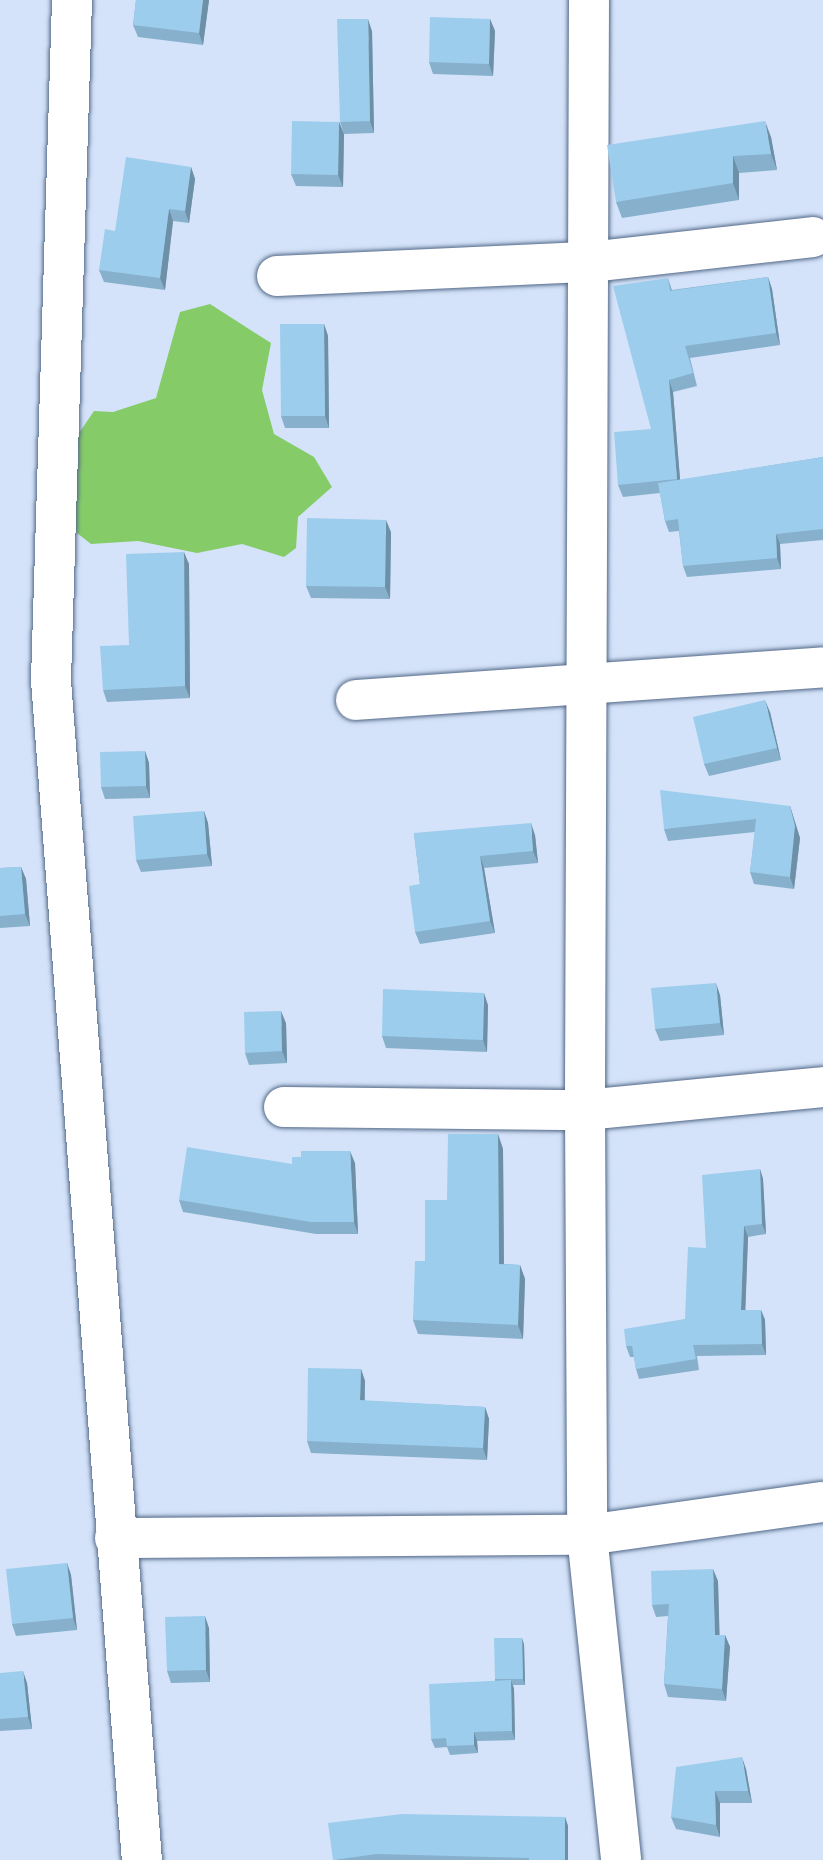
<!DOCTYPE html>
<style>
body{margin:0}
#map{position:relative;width:823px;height:1860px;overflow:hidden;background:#d4e3f9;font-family:"Exo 2",sans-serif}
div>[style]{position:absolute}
.green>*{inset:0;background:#85cc69}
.roads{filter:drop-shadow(0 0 2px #526888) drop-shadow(0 0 2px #526888)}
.minor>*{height:40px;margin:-20px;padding:0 20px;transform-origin:20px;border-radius:20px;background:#fff}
.wall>*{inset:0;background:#87b0cc}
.shaded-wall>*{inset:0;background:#6e90a6}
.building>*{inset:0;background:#9dcded}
span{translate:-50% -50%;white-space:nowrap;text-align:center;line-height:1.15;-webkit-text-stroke:8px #d4e3f9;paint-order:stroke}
</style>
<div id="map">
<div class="green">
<i style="clip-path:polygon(210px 304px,271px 343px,262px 390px,274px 434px,314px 457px,332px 487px,298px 517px,296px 548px,284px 557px,242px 544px,197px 553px,138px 541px,91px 544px,68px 526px,77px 436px,94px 411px,113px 412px,156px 398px,180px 312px)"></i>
</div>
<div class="roads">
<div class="minor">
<i style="left:72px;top:0;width:681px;rotate:91.77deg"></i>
<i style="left:51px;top:681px;width:1183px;rotate:85.59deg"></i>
<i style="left:589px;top:0;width:1110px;rotate:90.21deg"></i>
<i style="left:585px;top:1110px;width:425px;rotate:89.7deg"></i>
<i style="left:587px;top:1535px;width:327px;rotate:84deg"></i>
<i style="left:277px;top:276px;width:313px;rotate:-2.6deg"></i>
<i style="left:590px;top:262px;width:224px;rotate:-6.4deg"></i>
<i style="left:356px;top:700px;width:468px;rotate:-4deg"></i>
<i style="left:284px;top:1107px;width:301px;rotate:0.6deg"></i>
<i style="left:585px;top:1110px;width:239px;rotate:-5.5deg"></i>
<i style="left:115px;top:1538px;width:472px;rotate:-0.4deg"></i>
<i style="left:587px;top:1535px;width:238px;rotate:-8deg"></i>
</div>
</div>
<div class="wall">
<i style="clip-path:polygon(136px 0,209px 0,203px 45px,138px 37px,133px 25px)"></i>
<i style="clip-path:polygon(490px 19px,495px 31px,493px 76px,433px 74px,429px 62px)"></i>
<i style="clip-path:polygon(372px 31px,374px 133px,344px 134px,340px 122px)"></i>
<i style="clip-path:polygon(339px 122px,344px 134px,343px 187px,296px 186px,291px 174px)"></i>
<i style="clip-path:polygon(771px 137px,777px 170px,739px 173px,739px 200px,622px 218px,616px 202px)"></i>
<i style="clip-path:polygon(191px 167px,195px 179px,189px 223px,173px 221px,165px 290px,104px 282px,99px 270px,115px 231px)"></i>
<i style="clip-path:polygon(768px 277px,772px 289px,780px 345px,690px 358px,697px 386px,673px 392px,680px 480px,823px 457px,823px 540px,780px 544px,781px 569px,687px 577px,683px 566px,679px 531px,669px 532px,665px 521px,660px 493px,623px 497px,618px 485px,651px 429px,668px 278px,672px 290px)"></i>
<i style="clip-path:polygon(324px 324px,328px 336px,329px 428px,285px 428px,281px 416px)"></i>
<i style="clip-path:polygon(391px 532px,390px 599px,311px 598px,306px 586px)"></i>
<i style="clip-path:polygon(189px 564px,190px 698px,107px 702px,103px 690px,129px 645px)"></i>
<i style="clip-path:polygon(770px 712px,781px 760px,709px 776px,704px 764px)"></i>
<i style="clip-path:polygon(145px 751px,149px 763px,150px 798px,105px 799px,101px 787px)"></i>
<i style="clip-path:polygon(790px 806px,800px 838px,794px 889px,754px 884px,750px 872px,755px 832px,668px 841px,664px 829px)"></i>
<i style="clip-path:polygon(204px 811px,208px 823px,212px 866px,141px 872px,136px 860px)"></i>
<i style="clip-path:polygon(414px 833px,535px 835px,538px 863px,484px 868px,495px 933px,420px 944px,415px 932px,420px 884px)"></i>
<i style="clip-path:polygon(21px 867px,26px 879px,30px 926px,0 928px,0 868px)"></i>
<i style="clip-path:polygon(720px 995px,724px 1035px,660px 1041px,655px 1029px)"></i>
<i style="clip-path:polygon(488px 1005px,487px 1052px,386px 1048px,382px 1036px)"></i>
<i style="clip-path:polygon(286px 1023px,287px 1063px,249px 1065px,245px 1053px)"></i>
<i style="clip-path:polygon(498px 1134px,503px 1149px,504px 1264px,520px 1265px,525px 1279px,523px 1339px,418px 1334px,413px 1320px,425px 1261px,447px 1200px)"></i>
<i style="clip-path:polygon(355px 1163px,358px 1234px,316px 1234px,183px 1212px,179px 1200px,292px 1164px)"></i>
<i style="clip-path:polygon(760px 1169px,763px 1179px,766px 1234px,748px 1237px,745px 1310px,761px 1310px,765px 1320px,766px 1355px,697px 1356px,699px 1370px,639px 1379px,636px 1369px,634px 1357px,630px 1357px,626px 1346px,685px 1319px,706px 1248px)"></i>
<i style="clip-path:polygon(361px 1369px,365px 1381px,365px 1401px,485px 1407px,489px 1419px,487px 1460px,311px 1453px,307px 1441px)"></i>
<i style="clip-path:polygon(67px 1563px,71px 1575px,77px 1630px,16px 1636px,12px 1624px)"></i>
<i style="clip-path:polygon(718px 1581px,719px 1635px,725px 1635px,730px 1647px,726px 1701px,668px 1697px,664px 1684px,668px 1616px,656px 1617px,652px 1605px)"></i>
<i style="clip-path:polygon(209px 1628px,210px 1682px,171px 1683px,167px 1671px)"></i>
<i style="clip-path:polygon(524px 1644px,525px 1685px,513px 1685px,514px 1689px,515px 1740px,477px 1741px,478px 1753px,450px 1755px,447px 1747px,435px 1748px,431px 1739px,495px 1681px,495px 1679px)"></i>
<i style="clip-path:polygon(0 1673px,27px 1683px,32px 1729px,0 1731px)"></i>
<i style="clip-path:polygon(746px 1769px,752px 1803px,720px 1803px,720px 1837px,676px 1829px,671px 1817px)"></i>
<i style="clip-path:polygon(565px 1817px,568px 1826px,568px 1860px,333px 1860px)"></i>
</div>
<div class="shaded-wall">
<i style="clip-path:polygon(203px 0,209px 0,203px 45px,199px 33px)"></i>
<i style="clip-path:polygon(368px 19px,372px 31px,374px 133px,370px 121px)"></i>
<i style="clip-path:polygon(490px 19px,495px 31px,493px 76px,489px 64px)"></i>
<i style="clip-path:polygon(765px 121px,771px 137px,777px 170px,771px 154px)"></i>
<i style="clip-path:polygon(339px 122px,344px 134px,343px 187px,338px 175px)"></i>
<i style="clip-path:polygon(733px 156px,739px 173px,739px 200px,733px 183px)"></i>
<i style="clip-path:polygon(191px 167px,195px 179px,189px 223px,185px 211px)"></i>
<i style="clip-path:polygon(169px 209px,173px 221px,165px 290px,160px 278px)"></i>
<i style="clip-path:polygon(768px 277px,772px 289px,780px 345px,776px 333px)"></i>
<i style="clip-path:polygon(324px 324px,328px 336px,329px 428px,325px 416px)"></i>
<i style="clip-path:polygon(669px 380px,673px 392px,681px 491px,677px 479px)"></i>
<i style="clip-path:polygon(386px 520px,391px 532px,390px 599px,385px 587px)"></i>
<i style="clip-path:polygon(776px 534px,780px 544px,781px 569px,777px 558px)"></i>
<i style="clip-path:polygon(184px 552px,189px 564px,190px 698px,185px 686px)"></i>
<i style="clip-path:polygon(765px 700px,770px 712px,781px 760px,777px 748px)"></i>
<i style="clip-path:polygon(145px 751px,149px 763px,150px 798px,146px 786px)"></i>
<i style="clip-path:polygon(790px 806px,800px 838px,794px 889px,790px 877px)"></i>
<i style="clip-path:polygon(204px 811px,208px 823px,212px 866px,207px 854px)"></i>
<i style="clip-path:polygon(531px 823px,535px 835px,538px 863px,533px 851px)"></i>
<i style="clip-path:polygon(480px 856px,484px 868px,495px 933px,490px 921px)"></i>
<i style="clip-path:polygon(21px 867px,26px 879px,30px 926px,25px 914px)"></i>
<i style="clip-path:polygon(716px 983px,720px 995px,724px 1035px,720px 1023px)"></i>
<i style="clip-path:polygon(484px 993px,488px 1005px,487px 1052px,483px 1040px)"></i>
<i style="clip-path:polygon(281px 1011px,286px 1023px,287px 1063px,282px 1051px)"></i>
<i style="clip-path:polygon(498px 1134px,503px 1149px,504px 1278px,499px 1264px)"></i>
<i style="clip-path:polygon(350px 1151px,355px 1163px,358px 1234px,354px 1222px)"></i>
<i style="clip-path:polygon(760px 1169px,763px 1179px,766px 1234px,762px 1224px)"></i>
<i style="clip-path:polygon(744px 1226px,748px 1237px,745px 1321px,741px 1310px)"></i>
<i style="clip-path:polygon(520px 1265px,525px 1279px,523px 1339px,518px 1325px)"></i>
<i style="clip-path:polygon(761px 1310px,765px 1320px,766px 1355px,762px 1344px)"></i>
<i style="clip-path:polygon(361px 1369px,365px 1381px,364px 1412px,360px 1400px)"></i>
<i style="clip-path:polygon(485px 1407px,489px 1419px,487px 1460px,483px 1448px)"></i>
<i style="clip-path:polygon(67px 1563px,71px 1575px,77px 1630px,73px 1618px)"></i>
<i style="clip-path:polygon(713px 1569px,718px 1581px,720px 1647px,715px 1635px)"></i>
<i style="clip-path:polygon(205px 1616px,209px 1628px,210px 1682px,206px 1670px)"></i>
<i style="clip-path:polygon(725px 1635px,730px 1647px,726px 1701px,722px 1689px)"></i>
<i style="clip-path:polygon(522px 1638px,524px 1644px,525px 1685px,523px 1679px)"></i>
<i style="clip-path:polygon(23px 1671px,27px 1683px,32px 1729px,28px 1717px)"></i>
<i style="clip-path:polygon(511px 1680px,514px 1689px,515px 1740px,512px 1731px)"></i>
<i style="clip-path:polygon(474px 1732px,477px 1741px,478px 1753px,474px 1745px)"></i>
<i style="clip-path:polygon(742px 1757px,746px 1769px,752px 1803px,748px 1791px)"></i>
<i style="clip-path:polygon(715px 1791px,720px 1803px,720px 1837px,716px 1825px)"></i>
<i style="clip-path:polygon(565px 1817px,568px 1826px,568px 1860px,565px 1860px)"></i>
</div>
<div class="building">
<i style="clip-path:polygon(136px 0,203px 0,199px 33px,133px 25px)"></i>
<i style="clip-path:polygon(430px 17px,490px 19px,489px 64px,429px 62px)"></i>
<i style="clip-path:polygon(337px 19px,368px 19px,370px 121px,340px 122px)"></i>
<i style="clip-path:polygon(292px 121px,339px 122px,338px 175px,291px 174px)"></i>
<i style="clip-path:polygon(765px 121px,771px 154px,733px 156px,733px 183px,616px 202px,607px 145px)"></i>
<i style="clip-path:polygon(126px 157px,191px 167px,185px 211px,169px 209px,160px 278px,99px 270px,105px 229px,115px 231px)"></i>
<i style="clip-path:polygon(768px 277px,776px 333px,685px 346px,693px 373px,669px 380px,677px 479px,618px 485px,614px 432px,651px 429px,613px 286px,668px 278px,670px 291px)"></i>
<i style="clip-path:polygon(280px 324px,324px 324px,325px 416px,281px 416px)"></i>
<i style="clip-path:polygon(823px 457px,823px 529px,776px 534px,777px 558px,683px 566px,678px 519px,665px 521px,658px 483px)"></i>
<i style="clip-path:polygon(307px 518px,386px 520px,385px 587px,306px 586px)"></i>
<i style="clip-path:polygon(184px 552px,185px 686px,103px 690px,100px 646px,129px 645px,126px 554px)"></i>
<i style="clip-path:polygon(765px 700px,777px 748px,704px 764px,693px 717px)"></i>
<i style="clip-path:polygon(145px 751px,146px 786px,101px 787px,100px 752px)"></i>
<i style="clip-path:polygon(660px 790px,790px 806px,795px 826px,790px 877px,750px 872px,756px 819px,664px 829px)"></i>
<i style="clip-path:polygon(204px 811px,207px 854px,136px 860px,133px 816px)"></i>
<i style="clip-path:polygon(531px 823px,533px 851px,480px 856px,490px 921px,415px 932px,409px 886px,420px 884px,414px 833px)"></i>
<i style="clip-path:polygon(21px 867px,25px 914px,0 916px,0 868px)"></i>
<i style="clip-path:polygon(716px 983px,720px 1023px,655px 1029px,651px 988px)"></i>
<i style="clip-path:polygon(383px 989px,484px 993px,483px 1040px,382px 1036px)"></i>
<i style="clip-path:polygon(281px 1011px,282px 1051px,245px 1053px,244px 1012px)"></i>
<i style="clip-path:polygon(448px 1134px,498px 1134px,499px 1264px,520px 1265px,518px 1325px,413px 1320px,415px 1261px,425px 1261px,425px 1200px,447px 1200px)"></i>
<i style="clip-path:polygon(187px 1147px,292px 1164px,292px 1157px,301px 1157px,301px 1151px,350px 1151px,354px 1222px,311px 1222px,179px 1200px)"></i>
<i style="clip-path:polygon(760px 1169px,762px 1224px,744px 1226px,741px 1310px,761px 1310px,762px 1344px,693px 1345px,696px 1359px,636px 1369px,632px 1346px,626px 1346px,624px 1329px,685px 1319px,688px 1247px,706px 1248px,702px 1175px)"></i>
<i style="clip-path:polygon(308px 1368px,361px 1369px,360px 1400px,485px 1407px,483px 1448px,307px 1441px)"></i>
<i style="clip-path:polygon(67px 1563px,73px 1618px,12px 1624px,6px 1569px)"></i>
<i style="clip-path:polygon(713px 1569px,715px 1635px,725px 1635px,722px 1689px,664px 1684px,669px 1604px,652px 1605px,651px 1571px)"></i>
<i style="clip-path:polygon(205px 1616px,206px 1670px,167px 1671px,165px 1617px)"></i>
<i style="clip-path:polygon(494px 1638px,522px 1638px,523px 1679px,495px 1679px)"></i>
<i style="clip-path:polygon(23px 1671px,28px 1717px,0 1719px,0 1673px)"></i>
<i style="clip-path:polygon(511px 1680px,512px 1731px,474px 1732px,474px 1745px,447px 1746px,446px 1738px,431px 1739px,429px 1684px)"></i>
<i style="clip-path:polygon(742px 1757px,748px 1791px,715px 1791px,716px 1825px,671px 1817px,676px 1767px)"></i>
<i style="clip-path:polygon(402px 1814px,565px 1817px,565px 1860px,529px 1860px,529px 1858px,377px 1854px,333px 1860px,328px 1823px)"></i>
</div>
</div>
